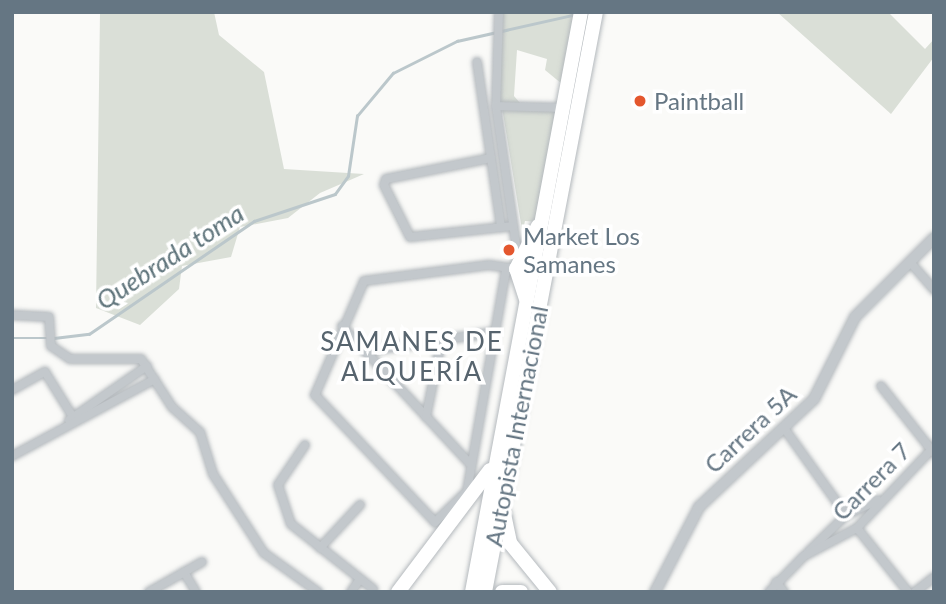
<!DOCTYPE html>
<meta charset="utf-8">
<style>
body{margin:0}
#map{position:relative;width:946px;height:604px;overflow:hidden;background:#fafaf8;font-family:Lato,sans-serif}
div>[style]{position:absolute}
.green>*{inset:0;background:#dadfd7}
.stream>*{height:2.5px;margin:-1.25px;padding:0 1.25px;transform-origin:1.25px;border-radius:1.25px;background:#bbc7cb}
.roads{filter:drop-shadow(0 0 2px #b4b9bd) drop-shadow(0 0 2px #b4b9bd)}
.minor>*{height:8px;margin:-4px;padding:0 4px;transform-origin:4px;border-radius:4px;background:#c3c8cc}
.tertiary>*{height:10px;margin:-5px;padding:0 5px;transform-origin:5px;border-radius:5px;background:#c3c8cc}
.trunk>*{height:14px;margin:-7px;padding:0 7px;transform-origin:7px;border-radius:7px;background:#fff}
.dots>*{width:19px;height:19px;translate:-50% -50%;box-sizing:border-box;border:4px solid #fff;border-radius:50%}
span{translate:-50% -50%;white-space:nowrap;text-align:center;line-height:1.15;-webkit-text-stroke:7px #fff;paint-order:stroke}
.poi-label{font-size:24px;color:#657683}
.left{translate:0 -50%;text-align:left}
.street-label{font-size:24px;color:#657683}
.water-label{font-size:26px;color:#60757c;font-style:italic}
.neighbourhood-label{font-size:26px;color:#57646e;letter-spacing:2px}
.frame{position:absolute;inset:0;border:14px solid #657683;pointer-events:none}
</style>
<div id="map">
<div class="green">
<i style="clip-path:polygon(100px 12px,214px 12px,219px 35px,264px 72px,284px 169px,364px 174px,320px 193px,288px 218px,240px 227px,231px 257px,182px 266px,179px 289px,140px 325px,96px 308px)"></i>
<i style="clip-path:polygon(500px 12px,576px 12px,562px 84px,545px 70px,547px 59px,517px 50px,514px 96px,520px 103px,497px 104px)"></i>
<i style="clip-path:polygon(777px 12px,888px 12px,925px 49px,934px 39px,934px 57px,891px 114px)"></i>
<i style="clip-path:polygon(502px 107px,555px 111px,538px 222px,525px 221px,523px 230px,531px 232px,524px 242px)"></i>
</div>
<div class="stream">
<i style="left:12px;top:338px;width:35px"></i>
<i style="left:54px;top:338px;width:35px;rotate:-7deg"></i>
<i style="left:89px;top:334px;width:200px;rotate:-34.4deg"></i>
<i style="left:254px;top:221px;width:85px;rotate:-18.4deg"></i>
<i style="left:335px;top:194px;width:22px;rotate:-54deg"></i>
<i style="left:348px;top:176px;width:61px;rotate:-81.5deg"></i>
<i style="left:357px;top:116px;width:56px;rotate:-50.1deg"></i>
<i style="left:393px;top:73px;width:72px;rotate:-26.6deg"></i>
<i style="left:457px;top:41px;width:123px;rotate:-12.7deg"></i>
</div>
<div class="roads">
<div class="minor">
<i style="left:499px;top:12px;width:94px;rotate:91.8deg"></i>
<i style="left:496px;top:106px;width:155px;rotate:81.8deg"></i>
<i style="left:477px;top:62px;width:167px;rotate:81.7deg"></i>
<i style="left:496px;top:106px;width:67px;rotate:1.7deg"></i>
<i style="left:491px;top:158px;width:107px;rotate:168.7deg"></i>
<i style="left:386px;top:179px;width:6px;rotate:108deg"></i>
<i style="left:384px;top:185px;width:58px;rotate:63.4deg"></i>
<i style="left:410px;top:237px;width:104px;rotate:-6.1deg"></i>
<i style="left:910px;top:262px;width:37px;rotate:49deg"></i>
<i style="left:506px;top:270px;width:224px;rotate:100deg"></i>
<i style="left:467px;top:491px;width:45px;rotate:135.9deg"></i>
<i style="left:435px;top:522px;width:175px;rotate:-133.4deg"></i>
<i style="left:315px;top:395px;width:124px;rotate:-66.7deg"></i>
<i style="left:364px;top:281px;width:126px;rotate:-7.3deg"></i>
<i style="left:489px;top:265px;width:27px;rotate:8deg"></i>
<i style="left:12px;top:315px;width:37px;rotate:3deg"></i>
<i style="left:49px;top:317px;width:29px;rotate:86deg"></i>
<i style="left:51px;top:346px;width:23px;rotate:34deg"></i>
<i style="left:70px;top:359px;width:71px"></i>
<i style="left:141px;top:359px;width:57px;rotate:57.1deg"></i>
<i style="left:172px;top:407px;width:38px;rotate:42deg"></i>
<i style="left:200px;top:432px;width:44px;rotate:72.8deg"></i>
<i style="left:213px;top:474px;width:94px;rotate:57.2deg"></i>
<i style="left:264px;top:553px;width:67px;rotate:35.8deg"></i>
<i style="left:342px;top:326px;width:190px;rotate:47.1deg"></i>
<i style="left:365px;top:351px;width:132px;rotate:-8.3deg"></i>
<i style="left:881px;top:386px;width:85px;rotate:51.7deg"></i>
<i style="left:12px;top:390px;width:38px;rotate:-29deg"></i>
<i style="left:45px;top:372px;width:53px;rotate:58.1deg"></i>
<i style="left:426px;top:417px;width:76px;rotate:-78.7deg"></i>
<i style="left:69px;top:420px;width:95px;rotate:-34.7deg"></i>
<i style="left:784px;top:428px;width:107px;rotate:54.5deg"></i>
<i style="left:305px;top:445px;width:48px;rotate:124deg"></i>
<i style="left:278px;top:485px;width:41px;rotate:71.6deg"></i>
<i style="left:291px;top:524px;width:105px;rotate:38.4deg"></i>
<i style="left:12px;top:456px;width:162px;rotate:-28.3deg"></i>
<i style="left:857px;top:528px;width:82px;rotate:51.4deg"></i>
<i style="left:320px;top:548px;width:59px;rotate:-47.1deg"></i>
<i style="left:808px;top:552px;width:53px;rotate:-44.2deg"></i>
<i style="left:846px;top:515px;width:35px;rotate:-25deg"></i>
<i style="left:184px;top:572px;width:23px;rotate:59deg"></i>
<i style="left:776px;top:582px;width:13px;rotate:51deg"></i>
<i style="left:149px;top:592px;width:61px;rotate:-29.5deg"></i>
<i style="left:351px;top:592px;width:16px;rotate:-55deg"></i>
<i style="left:769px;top:592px;width:50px;rotate:-45.8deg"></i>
<i style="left:804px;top:556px;width:60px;rotate:-27.8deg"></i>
<i style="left:857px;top:528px;width:112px;rotate:-46.5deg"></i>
<i style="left:915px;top:592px;width:24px;rotate:-38deg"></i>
</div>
<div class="tertiary">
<i style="left:655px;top:592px;width:96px;rotate:-62.6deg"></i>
<i style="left:699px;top:507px;width:158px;rotate:-43.2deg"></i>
<i style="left:814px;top:399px;width:92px;rotate:-63.4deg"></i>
<i style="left:855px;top:317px;width:112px;rotate:-45deg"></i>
</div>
<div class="trunk">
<i style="left:526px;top:299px;width:32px;rotate:-108deg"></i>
<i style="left:516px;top:269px;width:48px;rotate:-62.9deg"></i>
<i style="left:504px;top:514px;width:30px;rotate:78deg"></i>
<i style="left:510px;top:543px;width:63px;rotate:50.8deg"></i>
<i style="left:398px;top:592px;width:153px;rotate:-53deg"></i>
<i style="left:472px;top:592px;width:590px;rotate:-79.36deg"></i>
<i style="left:485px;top:592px;width:591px;rotate:-79.17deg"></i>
<i style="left:502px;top:592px;width:19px"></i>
</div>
</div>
<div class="dots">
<i style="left:640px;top:101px;background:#e4572e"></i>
<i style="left:509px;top:250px;background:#e4572e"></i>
</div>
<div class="poi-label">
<span class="left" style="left:654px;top:101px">Paintball</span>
<span class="left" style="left:523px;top:250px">Market Los<br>Samanes</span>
</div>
<div class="street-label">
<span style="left:516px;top:426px;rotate:-79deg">Autopista Internacional</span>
<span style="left:750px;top:429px;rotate:-43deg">Carrera 5A</span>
<span style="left:871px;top:481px;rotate:-45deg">Carrera 7</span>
</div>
<div class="water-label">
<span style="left:170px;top:257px;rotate:-33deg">Quebrada toma</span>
</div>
<div class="neighbourhood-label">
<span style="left:412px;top:357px">SAMANES DE<br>ALQUERÍA</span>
</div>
<div class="frame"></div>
</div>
